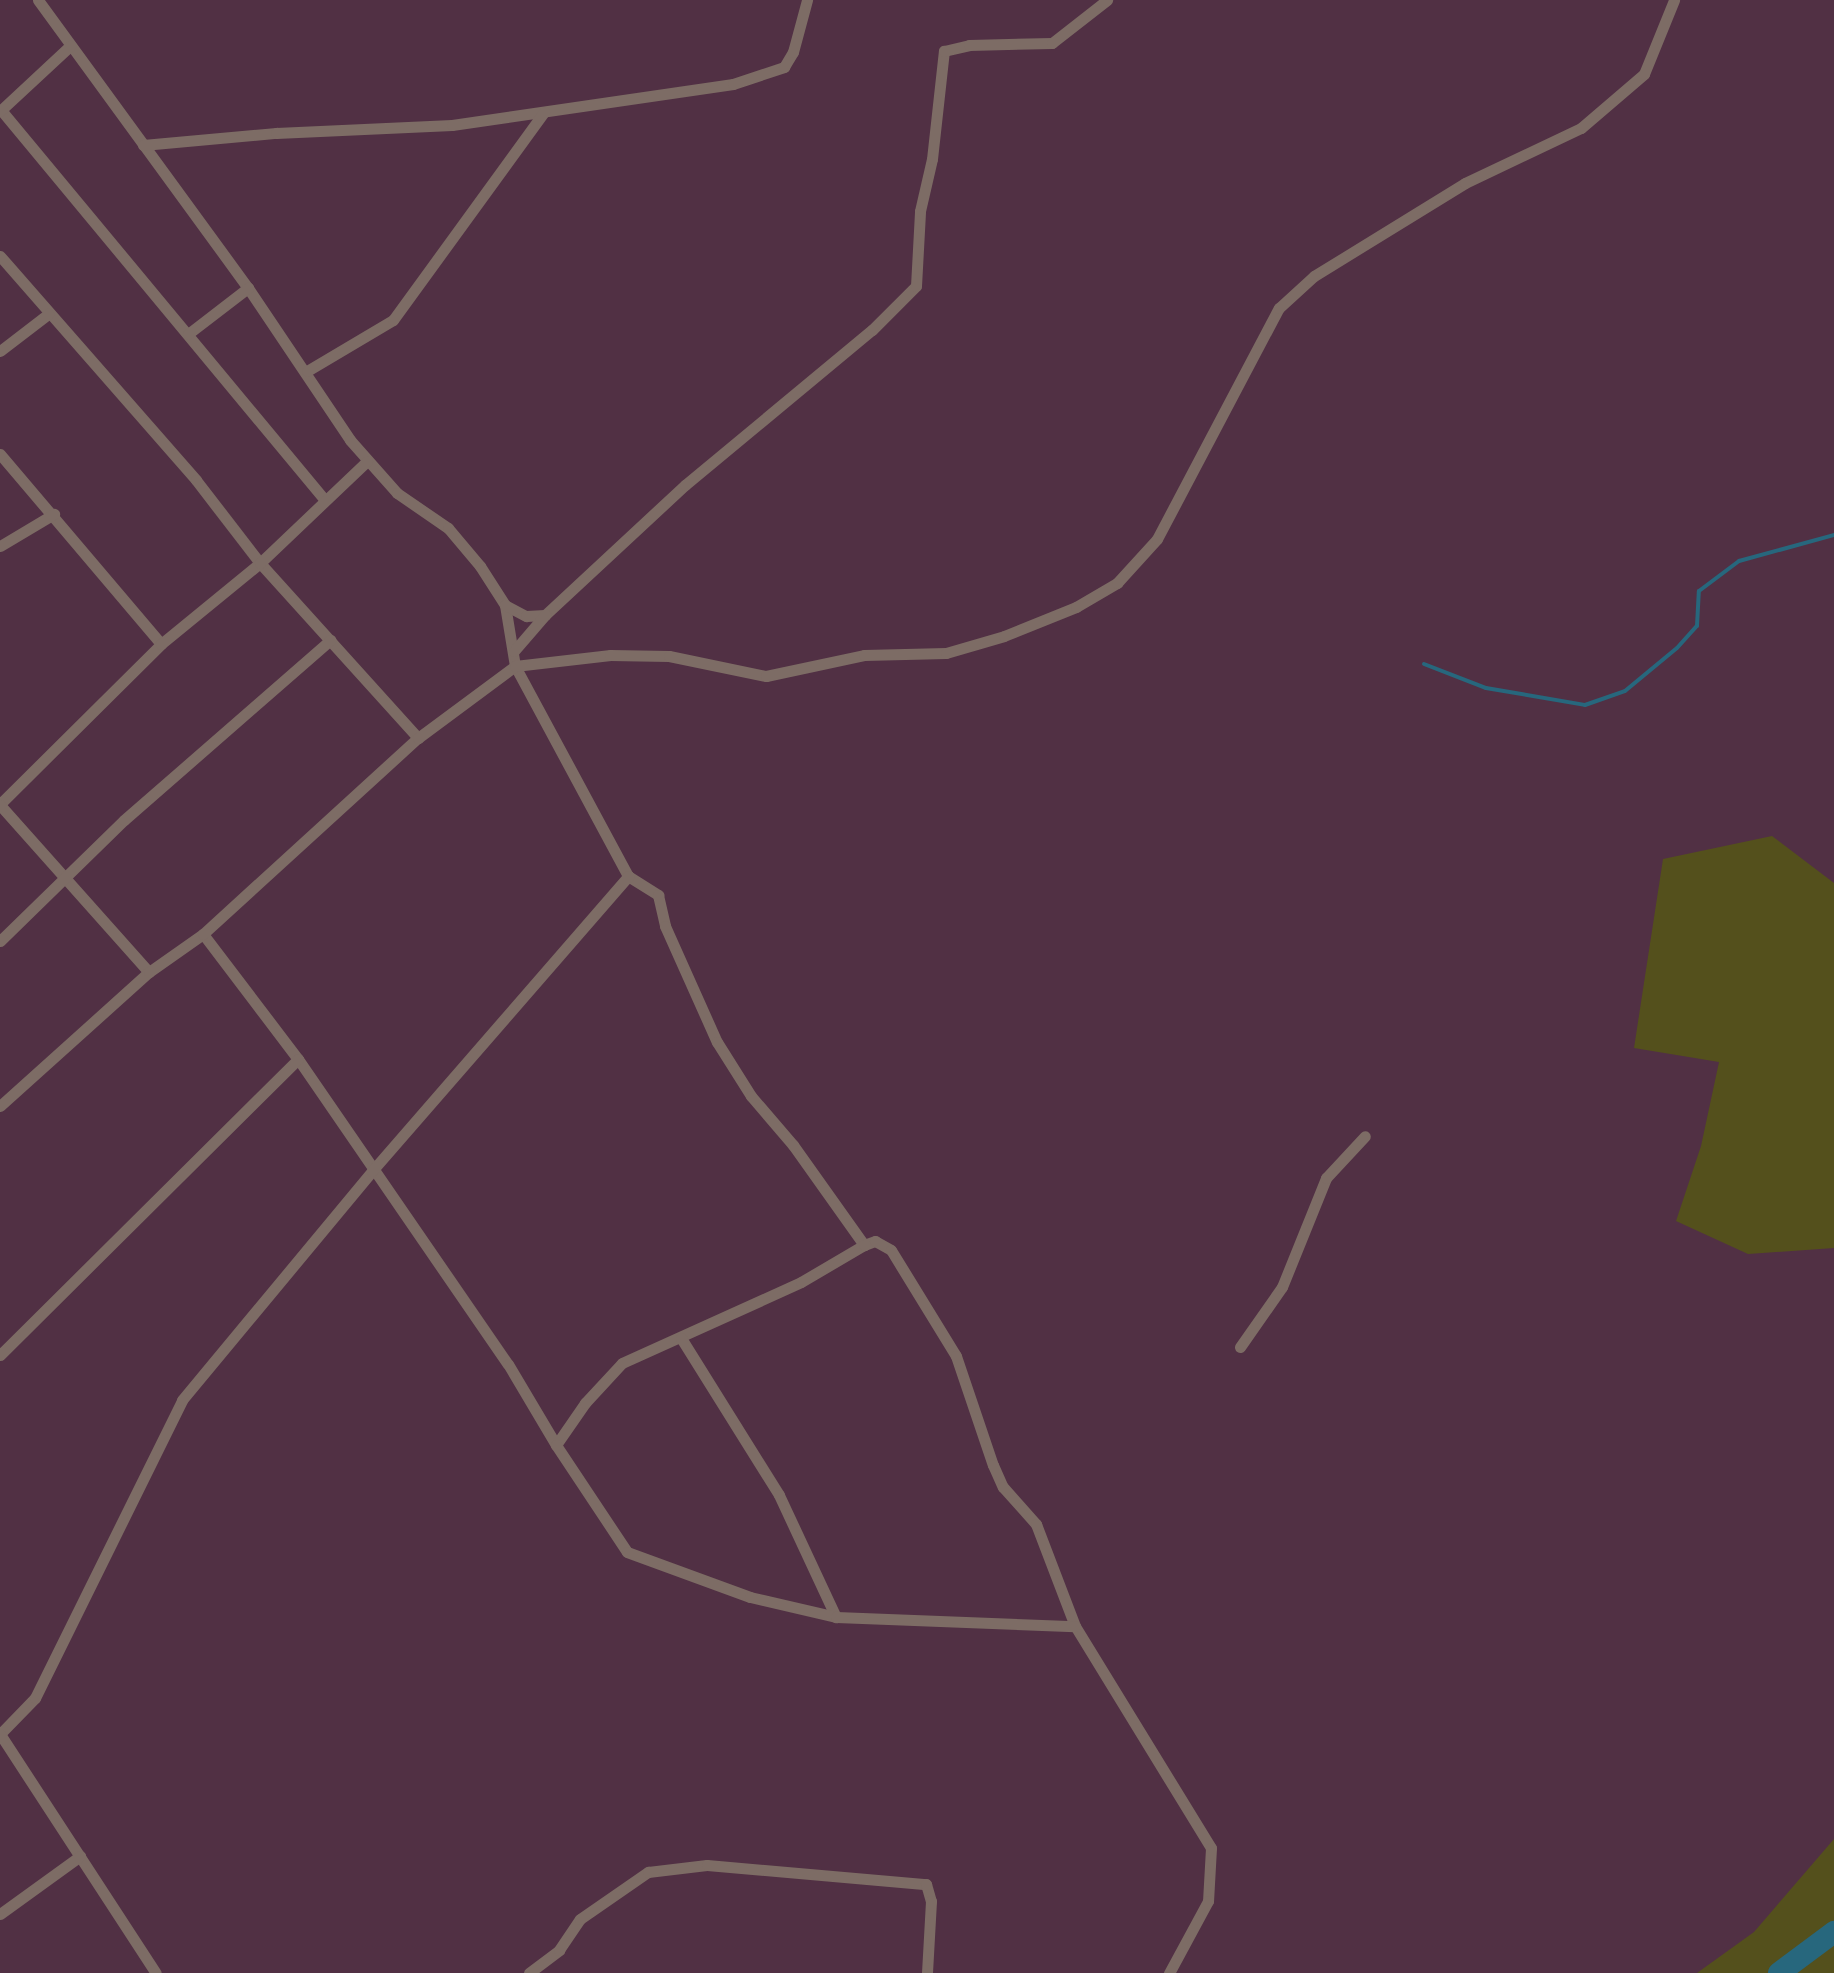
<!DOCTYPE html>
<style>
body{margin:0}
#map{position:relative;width:1834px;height:1973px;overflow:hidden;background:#513044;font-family:"Playfair Display",serif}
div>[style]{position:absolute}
.green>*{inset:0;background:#54501c}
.stream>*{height:4px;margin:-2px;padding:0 2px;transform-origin:2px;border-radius:2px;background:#27677d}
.river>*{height:22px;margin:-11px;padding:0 11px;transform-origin:11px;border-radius:11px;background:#27677d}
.street>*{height:11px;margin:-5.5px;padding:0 5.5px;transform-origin:5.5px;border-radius:5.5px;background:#7d6c65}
span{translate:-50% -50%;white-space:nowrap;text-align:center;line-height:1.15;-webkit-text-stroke:8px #2d1e27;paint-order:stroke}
</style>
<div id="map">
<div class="green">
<i style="clip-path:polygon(1772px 836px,1834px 883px,1834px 1248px,1748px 1254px,1676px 1221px,1701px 1146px,1719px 1062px,1634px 1048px,1663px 859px)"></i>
<i style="clip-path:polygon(1834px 1839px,1834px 1973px,1697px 1973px,1754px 1932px)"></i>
</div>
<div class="stream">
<i style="left:1424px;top:664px;width:66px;rotate:21.2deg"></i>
<i style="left:1486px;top:688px;width:100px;rotate:9.7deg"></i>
<i style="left:1585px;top:705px;width:42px;rotate:-19.3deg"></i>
<i style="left:1625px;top:691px;width:67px;rotate:-39.6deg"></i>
<i style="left:1677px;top:648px;width:30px;rotate:-48deg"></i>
<i style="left:1697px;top:626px;width:35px;rotate:-87deg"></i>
<i style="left:1699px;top:591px;width:50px;rotate:-36.9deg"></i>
<i style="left:1739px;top:561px;width:98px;rotate:-15.3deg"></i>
</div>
<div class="river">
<i style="left:1779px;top:1973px;width:69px;rotate:-36.7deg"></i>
</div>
<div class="street">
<i style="left:38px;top:0;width:356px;rotate:53.9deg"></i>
<i style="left:248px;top:288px;width:183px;rotate:56.1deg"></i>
<i style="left:350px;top:440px;width:71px;rotate:48.4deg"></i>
<i style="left:397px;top:493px;width:62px;rotate:34.5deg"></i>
<i style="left:448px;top:528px;width:50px;rotate:49.9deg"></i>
<i style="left:480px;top:566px;width:46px;rotate:57.3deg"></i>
<i style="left:505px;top:605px;width:62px;rotate:80.7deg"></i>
<i style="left:515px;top:666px;width:238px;rotate:61.7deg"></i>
<i style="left:628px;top:876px;width:36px;rotate:32deg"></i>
<i style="left:658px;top:895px;width:32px;rotate:77deg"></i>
<i style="left:665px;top:926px;width:127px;rotate:65.9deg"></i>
<i style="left:717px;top:1042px;width:64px;rotate:57.8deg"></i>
<i style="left:751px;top:1096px;width:65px;rotate:49.4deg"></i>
<i style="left:793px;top:1145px;width:123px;rotate:54.6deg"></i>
<i style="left:1px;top:110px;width:506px;rotate:50.3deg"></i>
<i style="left:0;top:111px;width:96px;rotate:-42.9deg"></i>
<i style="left:143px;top:145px;width:134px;rotate:-5.2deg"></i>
<i style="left:276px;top:133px;width:176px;rotate:-2.6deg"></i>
<i style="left:452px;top:125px;width:284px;rotate:-8.3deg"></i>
<i style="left:733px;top:84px;width:54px;rotate:-18.4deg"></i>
<i style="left:784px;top:67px;width:17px;rotate:-59deg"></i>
<i style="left:793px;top:52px;width:54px;rotate:-74.9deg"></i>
<i style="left:0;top:256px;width:298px;rotate:48.8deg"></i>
<i style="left:196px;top:480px;width:105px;rotate:52.4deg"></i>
<i style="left:260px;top:563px;width:236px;rotate:47.9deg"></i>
<i style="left:188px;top:334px;width:76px;rotate:-37.5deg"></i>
<i style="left:0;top:351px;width:61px;rotate:-37.6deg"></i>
<i style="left:307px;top:371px;width:100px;rotate:-30.7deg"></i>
<i style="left:393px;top:320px;width:257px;rotate:-54deg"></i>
<i style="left:0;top:454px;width:249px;rotate:49.7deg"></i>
<i style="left:0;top:546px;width:63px;rotate:-30.7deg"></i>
<i style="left:505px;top:605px;width:24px;rotate:28deg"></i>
<i style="left:526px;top:616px;width:19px;rotate:-3deg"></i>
<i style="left:545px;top:615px;width:191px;rotate:-42.9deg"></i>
<i style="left:685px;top:485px;width:243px;rotate:-39.7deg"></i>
<i style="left:872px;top:330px;width:62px;rotate:-45deg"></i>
<i style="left:916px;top:286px;width:75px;rotate:-86.9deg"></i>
<i style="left:920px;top:211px;width:53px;rotate:-77deg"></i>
<i style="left:932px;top:159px;width:109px;rotate:-83.7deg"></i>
<i style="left:944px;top:51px;width:26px;rotate:-13deg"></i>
<i style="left:969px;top:45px;width:83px;rotate:-1.4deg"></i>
<i style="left:1052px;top:43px;width:70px;rotate:-38deg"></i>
<i style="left:514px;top:651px;width:48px;rotate:-49.3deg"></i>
<i style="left:0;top:804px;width:227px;rotate:-44.8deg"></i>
<i style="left:161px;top:644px;width:128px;rotate:-39.3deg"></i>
<i style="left:260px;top:563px;width:148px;rotate:-43.6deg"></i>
<i style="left:0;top:805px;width:224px;rotate:48.3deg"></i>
<i style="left:203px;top:934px;width:157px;rotate:52.8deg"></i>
<i style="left:298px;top:1059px;width:370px;rotate:55.5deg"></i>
<i style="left:508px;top:1364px;width:94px;rotate:59.3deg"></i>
<i style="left:556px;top:1445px;width:51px;rotate:-55.4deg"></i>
<i style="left:585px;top:1403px;width:54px;rotate:-47.2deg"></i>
<i style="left:622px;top:1363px;width:196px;rotate:-24.3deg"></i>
<i style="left:801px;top:1282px;width:73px;rotate:-30.4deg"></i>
<i style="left:864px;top:1245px;width:12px;rotate:-20deg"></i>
<i style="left:875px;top:1241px;width:18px;rotate:29deg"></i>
<i style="left:891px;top:1250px;width:124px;rotate:58.5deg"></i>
<i style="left:956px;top:1356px;width:115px;rotate:71.3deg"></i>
<i style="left:993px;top:1465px;width:24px;rotate:66deg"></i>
<i style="left:1003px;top:1487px;width:50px;rotate:48.3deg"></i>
<i style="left:1036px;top:1524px;width:109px;rotate:69.1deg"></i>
<i style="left:1075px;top:1626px;width:260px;rotate:58.5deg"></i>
<i style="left:1211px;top:1848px;width:53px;rotate:93.2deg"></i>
<i style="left:1208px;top:1901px;width:82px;rotate:118.4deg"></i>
<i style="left:0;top:941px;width:173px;rotate:-44.3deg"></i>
<i style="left:124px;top:820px;width:274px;rotate:-41.1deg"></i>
<i style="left:0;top:1106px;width:200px;rotate:-42deg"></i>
<i style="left:149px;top:972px;width:66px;rotate:-35.1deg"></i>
<i style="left:203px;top:934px;width:291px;rotate:-42.4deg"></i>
<i style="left:418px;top:738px;width:121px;rotate:-36.6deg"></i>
<i style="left:515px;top:666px;width:96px;rotate:-6.6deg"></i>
<i style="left:610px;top:655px;width:59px;rotate:1deg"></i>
<i style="left:669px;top:656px;width:99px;rotate:11.7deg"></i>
<i style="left:766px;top:676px;width:100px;rotate:-12.1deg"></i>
<i style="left:864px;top:655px;width:82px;rotate:-1.4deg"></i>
<i style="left:946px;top:653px;width:60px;rotate:-16.3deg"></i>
<i style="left:1004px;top:636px;width:78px;rotate:-21.9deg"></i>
<i style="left:1076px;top:607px;width:48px;rotate:-30.3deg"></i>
<i style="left:1117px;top:583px;width:59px;rotate:-47.7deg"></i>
<i style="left:1157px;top:539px;width:261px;rotate:-62.2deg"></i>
<i style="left:1279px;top:308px;width:47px;rotate:-42.4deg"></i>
<i style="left:1314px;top:276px;width:177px;rotate:-31.6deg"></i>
<i style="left:1465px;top:183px;width:128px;rotate:-25.4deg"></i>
<i style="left:1581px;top:128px;width:83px;rotate:-40.6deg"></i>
<i style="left:1644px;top:74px;width:80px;rotate:-67.9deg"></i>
<i style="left:681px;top:1338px;width:185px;rotate:58deg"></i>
<i style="left:779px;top:1495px;width:135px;rotate:65deg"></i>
<i style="left:1240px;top:1347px;width:73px;rotate:-55deg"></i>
<i style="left:1282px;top:1287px;width:118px;rotate:-68deg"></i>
<i style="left:1326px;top:1178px;width:57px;rotate:-47.1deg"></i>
<i style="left:0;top:1355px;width:420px;rotate:-44.8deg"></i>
<i style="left:556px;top:1445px;width:128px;rotate:56.4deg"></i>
<i style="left:627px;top:1552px;width:131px;rotate:20.1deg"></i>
<i style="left:750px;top:1597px;width:88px;rotate:13.1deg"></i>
<i style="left:836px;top:1617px;width:239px;rotate:2.2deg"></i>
<i style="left:0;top:1734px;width:50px;rotate:-45.8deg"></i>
<i style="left:35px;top:1698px;width:332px;rotate:-63.7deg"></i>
<i style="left:182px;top:1400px;width:298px;rotate:-50.3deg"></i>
<i style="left:372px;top:1171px;width:391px;rotate:-49deg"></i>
<i style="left:0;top:1734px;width:285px;rotate:56.9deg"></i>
<i style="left:0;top:1914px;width:99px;rotate:-35.9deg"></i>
<i style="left:529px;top:1973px;width:38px;rotate:-37deg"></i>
<i style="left:559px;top:1950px;width:37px;rotate:-56deg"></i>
<i style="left:580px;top:1919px;width:83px;rotate:-34.7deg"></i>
<i style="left:648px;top:1872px;width:59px;rotate:-6.8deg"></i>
<i style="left:707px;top:1865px;width:220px;rotate:5deg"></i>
<i style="left:926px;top:1884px;width:18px;rotate:74deg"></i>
<i style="left:931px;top:1901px;width:72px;rotate:93.2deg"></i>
</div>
</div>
